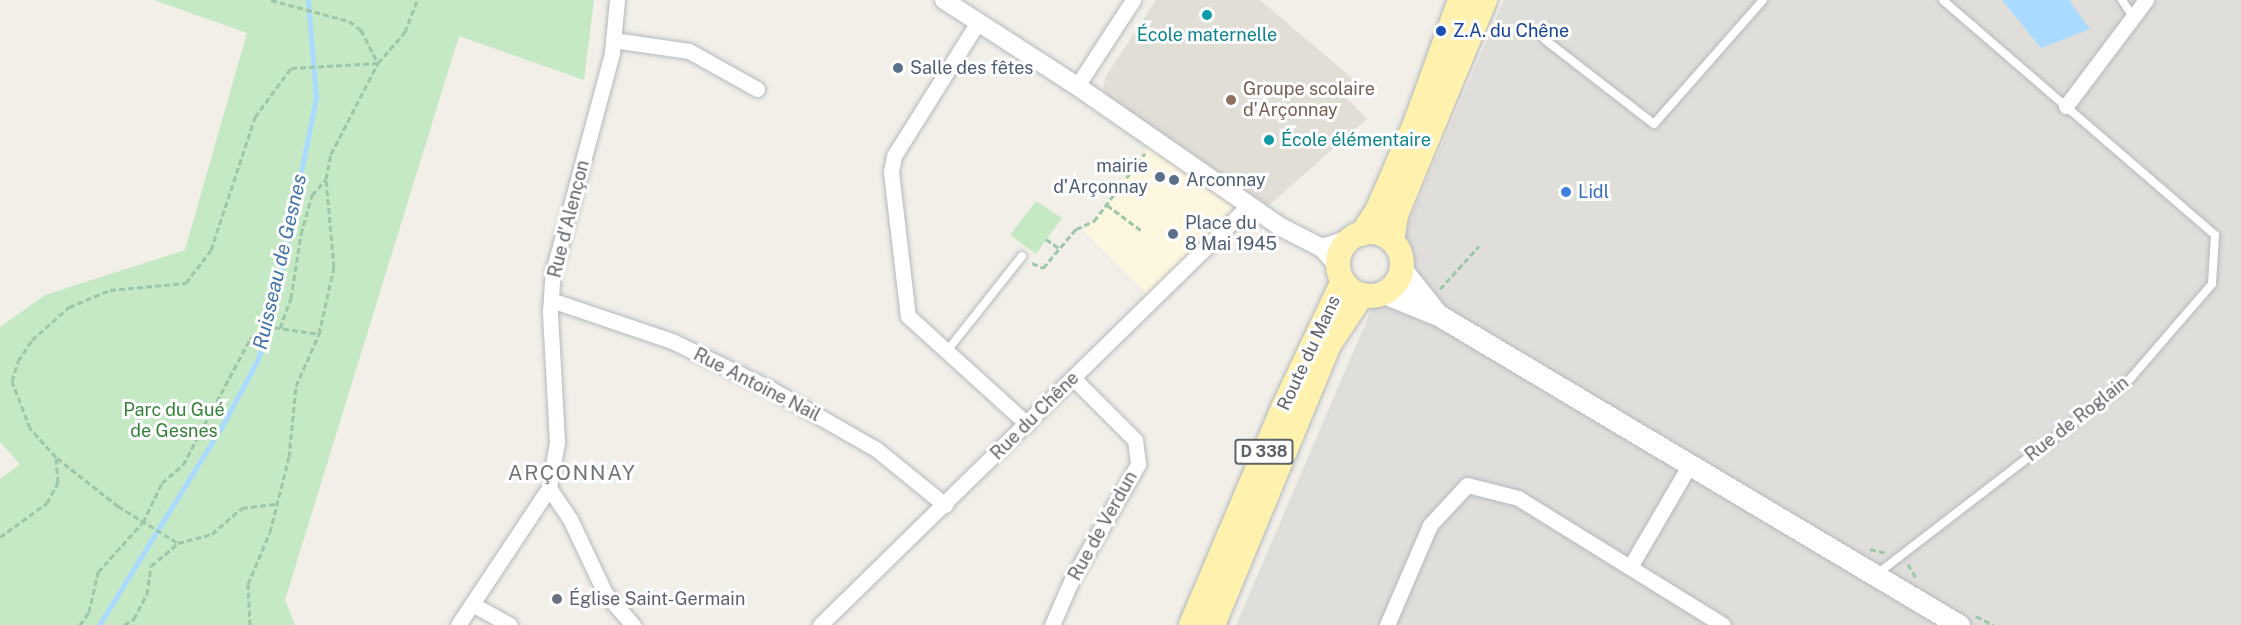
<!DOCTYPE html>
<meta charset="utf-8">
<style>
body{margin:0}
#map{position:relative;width:2241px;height:625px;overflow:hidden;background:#f1efe8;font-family:"Public Sans",sans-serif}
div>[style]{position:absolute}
.commercial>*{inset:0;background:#fef7e0}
.industrial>*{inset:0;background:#e0deda}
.education>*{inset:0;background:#e1ded6}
.green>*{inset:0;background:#c5e8c5}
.water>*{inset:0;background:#aadaff}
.stream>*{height:5px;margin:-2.5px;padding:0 2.5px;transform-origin:2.5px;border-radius:2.5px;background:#aadaff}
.path>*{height:3px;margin-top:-1.5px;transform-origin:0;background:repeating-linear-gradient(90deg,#9cc7a9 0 6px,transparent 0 9px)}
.roads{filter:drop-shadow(0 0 2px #b5b8bc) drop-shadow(0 0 2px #b5b8bc)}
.service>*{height:8px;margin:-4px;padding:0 4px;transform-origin:4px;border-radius:4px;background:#fff}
.minor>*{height:15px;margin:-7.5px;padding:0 7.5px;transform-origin:7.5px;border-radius:7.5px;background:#fff}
.tertiary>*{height:18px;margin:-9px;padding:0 9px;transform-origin:9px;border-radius:9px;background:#fff}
.secondary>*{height:21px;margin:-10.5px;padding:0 10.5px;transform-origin:10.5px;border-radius:10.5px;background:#fff}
.primary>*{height:24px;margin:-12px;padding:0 12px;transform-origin:12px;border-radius:12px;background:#fff2af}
.primary>.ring{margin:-12px;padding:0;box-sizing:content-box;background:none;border:24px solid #fff2af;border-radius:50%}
.dots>*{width:16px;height:16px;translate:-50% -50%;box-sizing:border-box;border:3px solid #fff;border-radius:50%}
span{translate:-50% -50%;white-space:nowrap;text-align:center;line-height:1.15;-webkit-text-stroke:6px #fff;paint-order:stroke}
.shield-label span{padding:2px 4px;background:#fff;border:2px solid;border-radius:4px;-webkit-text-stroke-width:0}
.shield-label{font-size:16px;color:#5f6368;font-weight:700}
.transit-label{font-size:18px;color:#164399}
.left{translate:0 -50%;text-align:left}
.culture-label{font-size:18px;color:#0d838f}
.service-label{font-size:18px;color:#4e5e75}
.right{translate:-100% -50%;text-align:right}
.education-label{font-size:18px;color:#785e54}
.shop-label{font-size:18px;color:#366cbe}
.street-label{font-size:18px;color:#5f6368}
.park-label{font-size:18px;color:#348238}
.worship-label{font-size:18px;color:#5b616d}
.water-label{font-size:20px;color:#4174aa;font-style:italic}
.quarter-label{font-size:21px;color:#70757a;letter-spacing:1.5px}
</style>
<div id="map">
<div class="commercial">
<i style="clip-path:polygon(1151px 143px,1242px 205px,1149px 295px,1084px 231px)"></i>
</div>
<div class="industrial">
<i style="clip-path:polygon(1504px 0,2241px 0,2241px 625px,1236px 625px)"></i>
</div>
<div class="education">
<i style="clip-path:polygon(1156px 0,1260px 0,1358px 83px,1344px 95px,1367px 119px,1268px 206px,1109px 97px,1103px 89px,1106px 76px)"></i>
</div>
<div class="green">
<i style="clip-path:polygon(154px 0,594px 0,584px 80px,459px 36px,285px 600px,295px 625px,0 625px,0 479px,20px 464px,0 442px,0 327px,45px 295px,185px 250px,247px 33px)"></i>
<i style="clip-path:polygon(1036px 201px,1062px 218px,1036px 254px,1010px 235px)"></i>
</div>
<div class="water">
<i style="clip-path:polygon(2002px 0,2069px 0,2090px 29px,2041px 48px)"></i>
</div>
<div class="stream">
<i style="left:99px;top:625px;width:234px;rotate:-58.3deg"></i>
<i style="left:222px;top:426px;width:74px;rotate:-61.7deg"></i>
<i style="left:257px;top:361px;width:47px;rotate:-71.6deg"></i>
<i style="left:272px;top:316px;width:222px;rotate:-78.6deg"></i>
<i style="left:316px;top:98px;width:98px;rotate:-94.7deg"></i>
</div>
<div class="path">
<i style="left:271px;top:0;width:81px;rotate:15.1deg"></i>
<i style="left:349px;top:21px;width:15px;rotate:37deg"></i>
<i style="left:361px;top:30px;width:37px;rotate:63deg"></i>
<i style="left:1107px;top:205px;width:44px;rotate:36.6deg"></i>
<i style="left:1046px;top:239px;width:16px;rotate:35deg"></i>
<i style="left:1032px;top:263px;width:12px;rotate:24deg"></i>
<i style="left:1043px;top:268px;width:51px;rotate:-49.8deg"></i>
<i style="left:1076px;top:229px;width:20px;rotate:-24deg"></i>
<i style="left:1094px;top:221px;width:85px;rotate:-53.1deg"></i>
<i style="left:1440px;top:289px;width:58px;rotate:-47.8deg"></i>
<i style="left:280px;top:328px;width:32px;rotate:-70deg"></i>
<i style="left:291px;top:298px;width:65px;rotate:-81.1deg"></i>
<i style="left:301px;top:234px;width:41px;rotate:-74.2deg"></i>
<i style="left:312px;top:195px;width:21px;rotate:-49deg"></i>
<i style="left:57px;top:458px;width:78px;rotate:38.2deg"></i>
<i style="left:118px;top:506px;width:70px;rotate:31.7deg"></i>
<i style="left:178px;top:543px;width:35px;rotate:-15deg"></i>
<i style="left:212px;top:534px;width:40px;rotate:-41deg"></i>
<i style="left:242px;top:508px;width:35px;rotate:-7deg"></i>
<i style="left:0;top:537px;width:58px;rotate:-35.9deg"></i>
<i style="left:47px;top:503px;width:24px;rotate:-62deg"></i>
<i style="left:58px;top:482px;width:25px;rotate:-95deg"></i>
<i style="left:56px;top:457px;width:39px;rotate:-132deg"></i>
<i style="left:30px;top:428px;width:50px;rotate:-111deg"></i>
<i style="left:12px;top:381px;width:21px;rotate:-73deg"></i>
<i style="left:18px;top:361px;width:25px;rotate:-56deg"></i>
<i style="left:32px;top:340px;width:50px;rotate:-41.7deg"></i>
<i style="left:69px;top:307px;width:44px;rotate:-22.5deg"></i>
<i style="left:110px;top:290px;width:76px;rotate:-5.3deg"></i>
<i style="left:186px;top:283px;width:41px;rotate:-52.9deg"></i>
<i style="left:211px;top:250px;width:140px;rotate:-71.7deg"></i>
<i style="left:255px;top:117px;width:61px;rotate:-53.7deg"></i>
<i style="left:291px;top:68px;width:87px;rotate:-3.3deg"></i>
<i style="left:1870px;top:549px;width:16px;rotate:14deg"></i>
<i style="left:1908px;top:564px;width:16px;rotate:60deg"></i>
<i style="left:1976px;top:616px;width:19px;rotate:28deg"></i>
<i style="left:80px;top:625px;width:16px;rotate:-55deg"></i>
<i style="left:89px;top:612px;width:41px;rotate:-77.3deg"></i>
<i style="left:98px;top:572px;width:67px;rotate:-48deg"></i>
<i style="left:143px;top:522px;width:43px;rotate:-64deg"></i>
<i style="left:162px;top:483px;width:28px;rotate:-41deg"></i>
<i style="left:183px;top:465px;width:143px;rotate:-62deg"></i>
<i style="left:250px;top:339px;width:20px;rotate:-41deg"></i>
<i style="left:265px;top:326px;width:55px;rotate:8.4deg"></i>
<i style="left:124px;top:625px;width:12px;rotate:-31deg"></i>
<i style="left:134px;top:619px;width:28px;rotate:-63deg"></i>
<i style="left:147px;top:594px;width:28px;rotate:-82deg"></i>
<i style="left:151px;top:566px;width:35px;rotate:-40deg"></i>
<i style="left:250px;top:625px;width:41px;rotate:-92.8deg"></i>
<i style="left:248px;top:584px;width:56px;rotate:-67.1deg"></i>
<i style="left:270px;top:532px;width:77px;rotate:-75.8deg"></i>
<i style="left:289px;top:457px;width:71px;rotate:-84.4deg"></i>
<i style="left:296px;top:386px;width:57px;rotate:-66.1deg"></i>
<i style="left:319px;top:334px;width:69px;rotate:-77.4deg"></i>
<i style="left:334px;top:267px;width:88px;rotate:-95.2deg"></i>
<i style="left:326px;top:179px;width:25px;rotate:-79deg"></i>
<i style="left:331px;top:154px;width:102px;rotate:-62.7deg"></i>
<i style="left:378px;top:63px;width:41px;rotate:-48.9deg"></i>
<i style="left:405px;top:32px;width:34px;rotate:-69deg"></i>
</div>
<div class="roads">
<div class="service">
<i style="left:2122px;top:0;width:20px;rotate:57deg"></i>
<i style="left:1544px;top:39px;width:139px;rotate:37.7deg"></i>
<i style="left:1654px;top:124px;width:165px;rotate:-48.7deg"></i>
<i style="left:947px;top:351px;width:121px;rotate:-51.7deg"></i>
<i style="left:1877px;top:574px;width:319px;rotate:-37.6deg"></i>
<i style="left:2130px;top:379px;width:125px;rotate:-49.2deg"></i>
<i style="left:2212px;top:284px;width:49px;rotate:-86.5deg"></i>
<i style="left:2215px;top:235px;width:359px;rotate:-139.2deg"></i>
</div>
<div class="minor">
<i style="left:978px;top:22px;width:158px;rotate:122.1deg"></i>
<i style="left:894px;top:156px;width:16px;rotate:101deg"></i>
<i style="left:891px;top:172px;width:145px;rotate:83.3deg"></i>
<i style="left:908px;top:316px;width:161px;rotate:42.2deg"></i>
<i style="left:613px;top:40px;width:77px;rotate:8.2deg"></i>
<i style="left:689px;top:51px;width:78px;rotate:29.2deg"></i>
<i style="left:1077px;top:86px;width:103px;rotate:-56.9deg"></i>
<i style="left:2066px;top:106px;width:133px;rotate:-53deg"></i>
<i style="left:551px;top:300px;width:128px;rotate:18.7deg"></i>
<i style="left:672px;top:341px;width:108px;rotate:25.9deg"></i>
<i style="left:769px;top:388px;width:123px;rotate:29.7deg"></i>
<i style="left:876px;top:449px;width:89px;rotate:39.1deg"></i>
<i style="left:549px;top:488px;width:37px;rotate:56deg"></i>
<i style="left:570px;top:519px;width:82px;rotate:64.7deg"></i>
<i style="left:605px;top:593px;width:43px;rotate:48.8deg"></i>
<i style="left:1630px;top:567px;width:117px;rotate:-59.7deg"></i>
<i style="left:472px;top:604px;width:43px;rotate:28.9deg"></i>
<i style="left:458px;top:625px;width:164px;rotate:-56.4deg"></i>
<i style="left:549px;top:488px;width:47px;rotate:-80.1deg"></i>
<i style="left:557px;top:442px;width:131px;rotate:-93.1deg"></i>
<i style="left:550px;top:311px;width:39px;rotate:-86deg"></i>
<i style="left:553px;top:272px;width:227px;rotate:-74.9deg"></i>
<i style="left:612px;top:53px;width:53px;rotate:-84.6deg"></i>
<i style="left:820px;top:625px;width:600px;rotate:-44.39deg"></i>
<i style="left:1052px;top:625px;width:50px;rotate:-66.5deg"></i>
<i style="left:1072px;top:579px;width:133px;rotate:-60.1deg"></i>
<i style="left:1138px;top:464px;width:24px;rotate:-97deg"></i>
<i style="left:1135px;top:440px;width:88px;rotate:-135deg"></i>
<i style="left:1387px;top:625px;width:109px;rotate:-66.7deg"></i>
<i style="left:1430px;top:525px;width:54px;rotate:-47.2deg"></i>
<i style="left:1467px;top:485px;width:53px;rotate:14.3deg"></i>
<i style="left:1518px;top:498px;width:241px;rotate:31.8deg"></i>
</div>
<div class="tertiary">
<i style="left:944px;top:0;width:158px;rotate:32.9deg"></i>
<i style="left:1077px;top:86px;width:248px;rotate:34.7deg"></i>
<i style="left:1281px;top:227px;width:46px;rotate:27.1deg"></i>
<i style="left:1322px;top:248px;width:25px;rotate:48deg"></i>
<i style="left:1322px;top:248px;width:29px;rotate:-18deg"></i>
</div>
<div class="secondary">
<i style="left:1402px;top:270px;width:56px;rotate:51.5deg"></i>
<i style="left:1384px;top:293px;width:61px;rotate:22.3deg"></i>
<i style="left:1440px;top:316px;width:604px;rotate:30.77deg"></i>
</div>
<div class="primary">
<i class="ring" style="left:1338px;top:232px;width:40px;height:40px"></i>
<i style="left:1362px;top:234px;width:30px;rotate:-57deg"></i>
<i style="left:1378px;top:209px;width:96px;rotate:-66.6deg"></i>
<i style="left:1416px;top:121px;width:129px;rotate:-70deg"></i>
<i style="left:1392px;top:241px;width:26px;rotate:-81deg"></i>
<i style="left:1396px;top:215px;width:233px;rotate:-67.5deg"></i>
<i style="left:1191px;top:625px;width:236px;rotate:-67deg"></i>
<i style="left:1283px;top:408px;width:140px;rotate:-64.7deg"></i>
<i style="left:1213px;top:625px;width:305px;rotate:-67.5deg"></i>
<i style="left:1330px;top:343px;width:58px;rotate:-56.3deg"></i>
</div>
</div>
<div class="dots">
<i style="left:1207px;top:15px;background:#0f9aa8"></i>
<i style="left:1441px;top:31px;background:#1a4fb4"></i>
<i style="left:898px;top:68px;background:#5c6f8a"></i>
<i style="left:1231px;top:100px;background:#8d6e63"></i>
<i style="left:1269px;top:140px;background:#0f9aa8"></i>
<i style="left:1160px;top:177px;background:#5c6f8a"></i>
<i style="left:1174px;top:180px;background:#5c6f8a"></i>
<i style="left:1566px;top:192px;background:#3f7fe0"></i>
<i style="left:1173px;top:234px;background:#5c6f8a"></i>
<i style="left:557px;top:599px;background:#6b7280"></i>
</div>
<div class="shield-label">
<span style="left:1264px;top:452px">D 338</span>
</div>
<div class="transit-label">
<span class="left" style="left:1453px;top:31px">Z.A. du Chêne</span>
</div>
<div class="culture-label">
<span style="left:1207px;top:35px">École maternelle</span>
<span class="left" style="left:1281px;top:140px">École élémentaire</span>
</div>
<div class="service-label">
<span class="left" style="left:910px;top:68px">Salle des fêtes</span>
<span class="right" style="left:1148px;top:177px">mairie<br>d'Arçonnay</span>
<span class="left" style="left:1186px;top:180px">Arconnay</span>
<span class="left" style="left:1185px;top:234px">Place du<br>8 Mai 1945</span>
</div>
<div class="education-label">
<span class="left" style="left:1243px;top:100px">Groupe scolaire<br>d'Arçonnay</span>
</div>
<div class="shop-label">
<span class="left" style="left:1578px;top:192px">Lidl</span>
</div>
<div class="street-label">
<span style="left:569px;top:219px;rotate:-76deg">Rue d'Alençon</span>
<span style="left:1309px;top:353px;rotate:-65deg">Route du Mans</span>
<span style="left:757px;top:385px;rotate:27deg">Rue Antoine Nail</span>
<span style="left:1035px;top:416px;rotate:-45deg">Rue du Chêne</span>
<span style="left:2077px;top:419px;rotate:-38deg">Rue de Roglain</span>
<span style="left:1103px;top:526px;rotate:-61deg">Rue de Verdun</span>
</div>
<div class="park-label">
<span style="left:174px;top:421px">Parc du Gué<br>de Gesnes</span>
</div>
<div class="worship-label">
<span class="left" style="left:569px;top:599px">Église Saint-Germain</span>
</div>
<div class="water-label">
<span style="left:280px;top:262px;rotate:-77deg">Ruisseau de Gesnes</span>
</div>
<div class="quarter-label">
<span style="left:572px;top:473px">ARÇONNAY</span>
</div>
</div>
